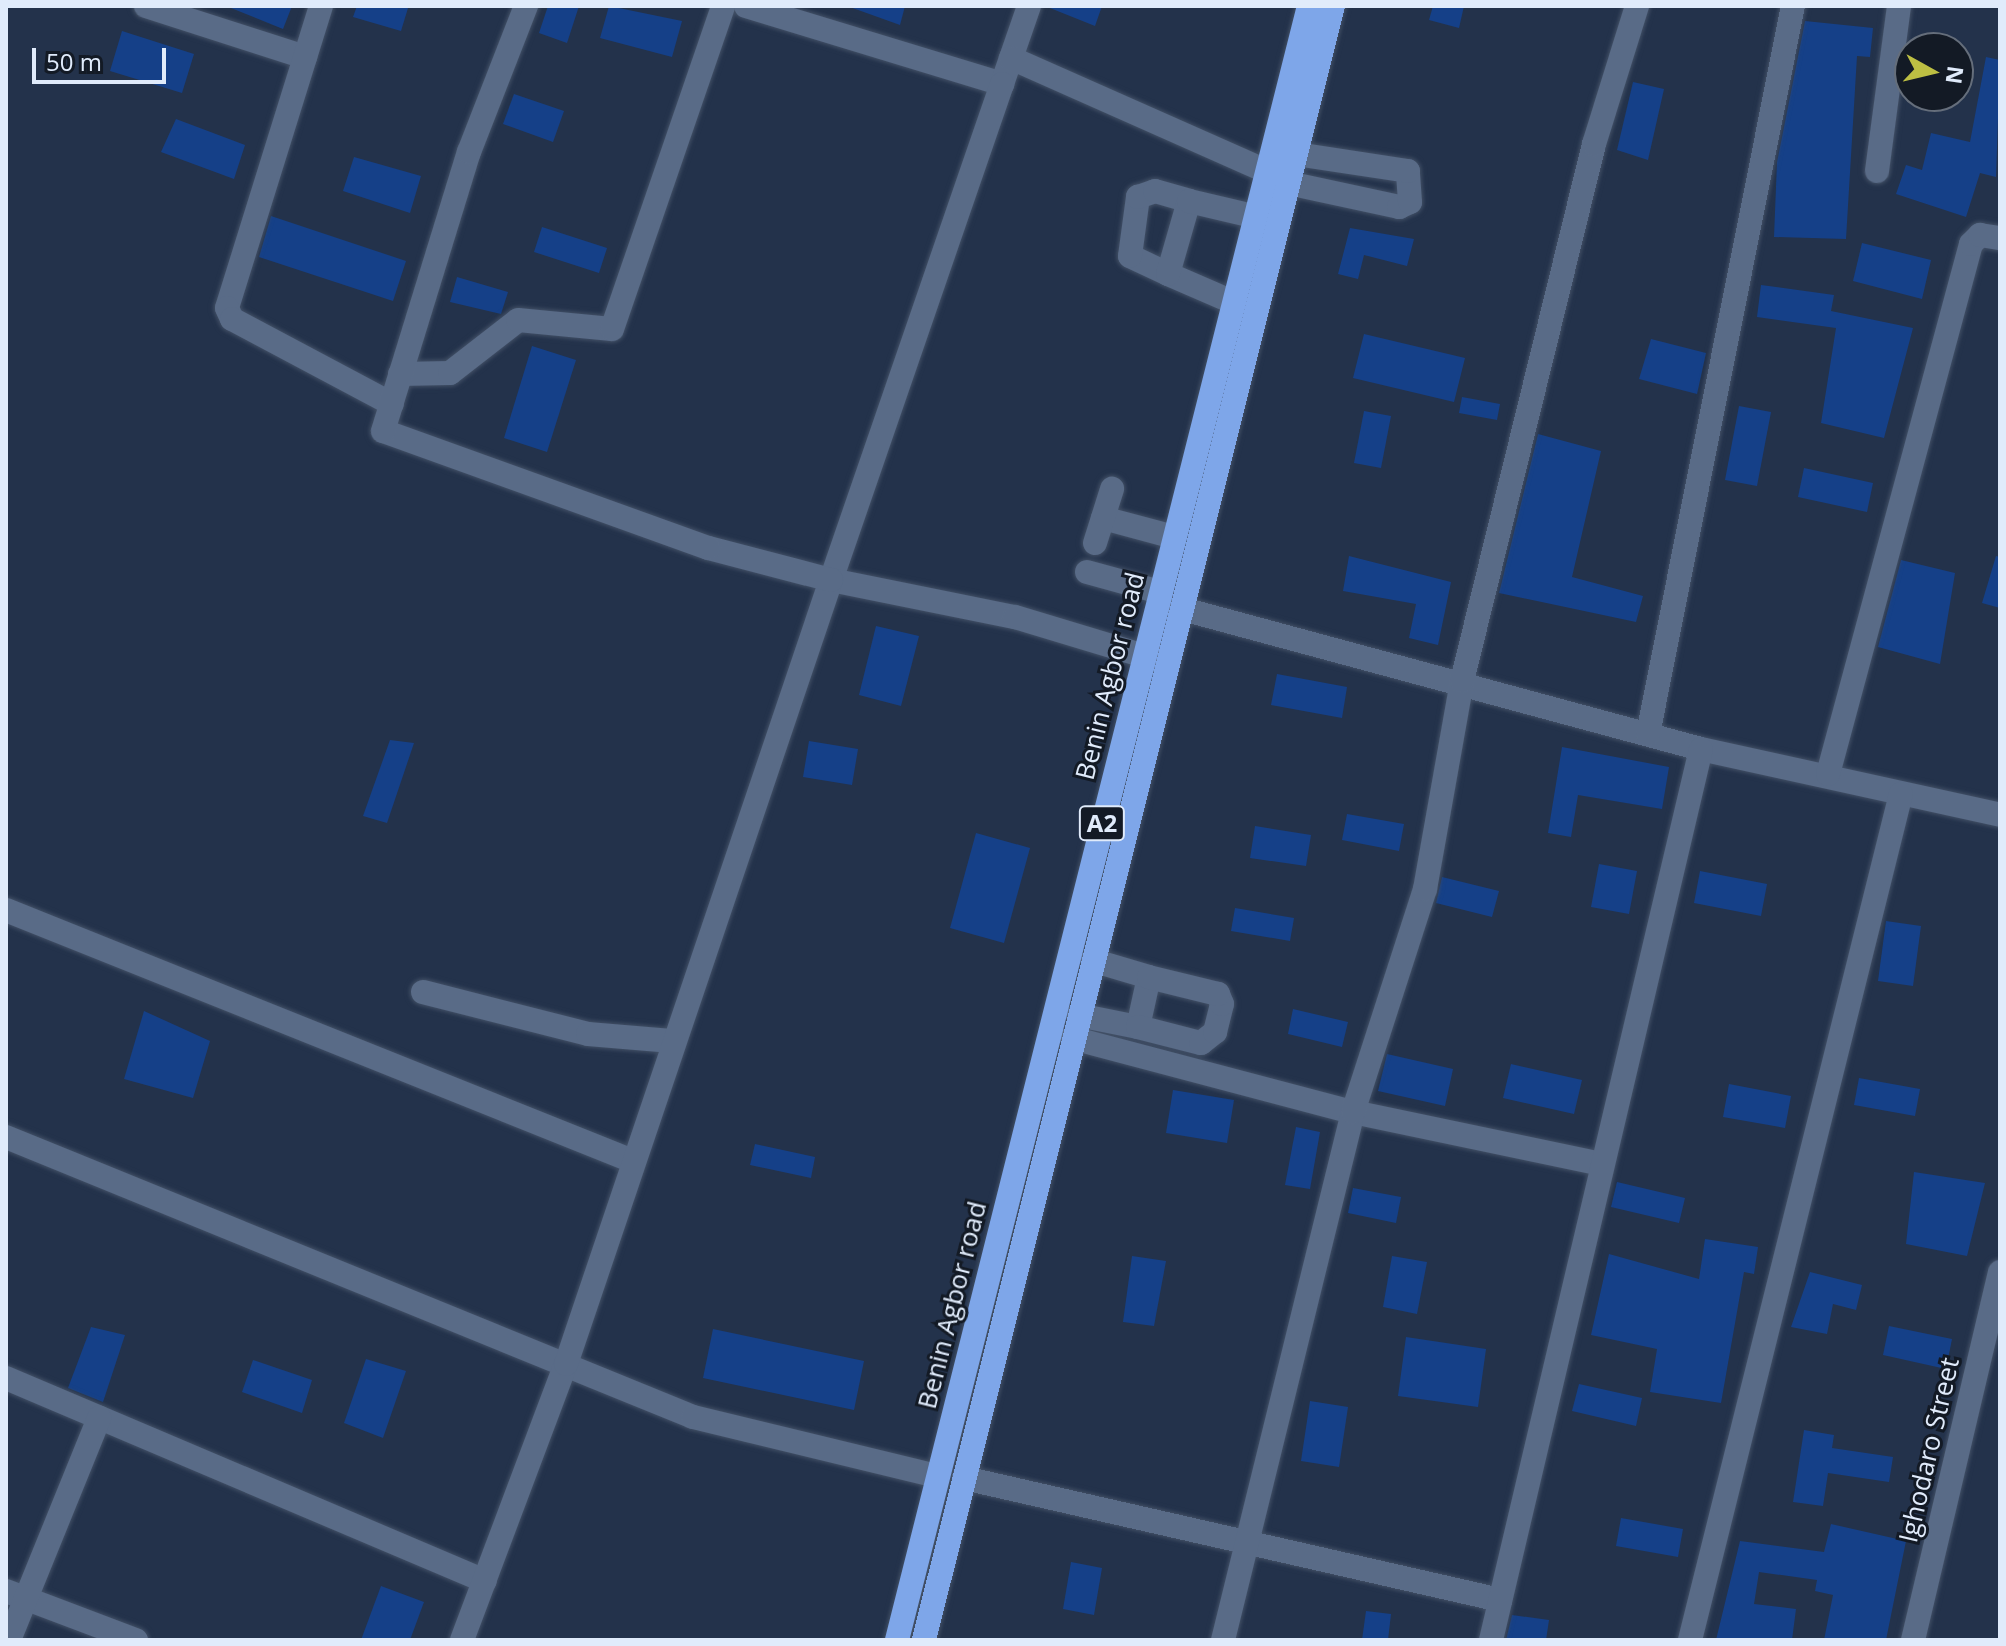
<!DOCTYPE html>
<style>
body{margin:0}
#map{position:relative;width:2006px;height:1646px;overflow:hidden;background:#23324b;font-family:"Open Sans",sans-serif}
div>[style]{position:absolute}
.building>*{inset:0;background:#154088}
.roads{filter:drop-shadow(0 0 2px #425066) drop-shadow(0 0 2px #425066)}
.minor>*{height:24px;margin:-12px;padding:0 12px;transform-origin:12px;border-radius:12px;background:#596b87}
.highway>*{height:24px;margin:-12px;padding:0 12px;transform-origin:12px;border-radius:12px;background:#7ea6e9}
span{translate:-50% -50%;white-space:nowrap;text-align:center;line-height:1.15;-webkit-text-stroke:6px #131a25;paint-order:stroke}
.shield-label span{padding:2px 6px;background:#131a25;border:2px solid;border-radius:6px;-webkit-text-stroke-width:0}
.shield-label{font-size:24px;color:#e0ebfb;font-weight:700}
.street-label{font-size:26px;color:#e0ebfb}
.frame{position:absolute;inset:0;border:8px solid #e0ebfb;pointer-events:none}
.north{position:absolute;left:1894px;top:32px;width:80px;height:80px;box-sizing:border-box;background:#131a25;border:2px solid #656e7b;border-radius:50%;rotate:98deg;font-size:22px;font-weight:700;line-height:32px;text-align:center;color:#e0ebfb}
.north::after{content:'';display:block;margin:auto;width:28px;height:36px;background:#bdbf43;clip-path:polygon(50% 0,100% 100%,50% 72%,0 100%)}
.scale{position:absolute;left:32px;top:48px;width:134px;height:36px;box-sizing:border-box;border:4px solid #e0ebfb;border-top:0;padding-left:10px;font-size:24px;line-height:28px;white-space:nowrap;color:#e0ebfb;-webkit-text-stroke:6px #131a25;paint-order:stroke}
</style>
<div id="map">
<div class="building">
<i style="clip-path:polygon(226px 6px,292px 6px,283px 29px)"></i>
<i style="clip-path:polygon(357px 6px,400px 6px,408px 8px,401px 31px,353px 17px)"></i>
<i style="clip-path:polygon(548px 6px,579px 6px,567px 43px,539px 33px)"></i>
<i style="clip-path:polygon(609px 6px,682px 21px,672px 57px,600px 38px)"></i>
<i style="clip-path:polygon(847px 6px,905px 6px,900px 25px)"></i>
<i style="clip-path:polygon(1045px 6px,1102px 6px,1095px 26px)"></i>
<i style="clip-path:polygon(1433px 6px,1464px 6px,1459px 28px,1429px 20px)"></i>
<i style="clip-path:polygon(1805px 21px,1873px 28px,1870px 57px,1857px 56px,1846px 239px,1774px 237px,1777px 162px)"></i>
<i style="clip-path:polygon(122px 31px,194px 54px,182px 93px,110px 71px)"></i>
<i style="clip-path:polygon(1986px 57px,2000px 60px,1996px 177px,1980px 173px,1966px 217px,1896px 194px,1906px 165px,1922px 170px,1931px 133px,1970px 142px)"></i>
<i style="clip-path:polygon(1633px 82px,1664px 89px,1648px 160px,1617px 150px)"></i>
<i style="clip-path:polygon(514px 94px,564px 111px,553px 142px,503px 124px)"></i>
<i style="clip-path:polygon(176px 119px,245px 145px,234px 179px,161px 152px)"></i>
<i style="clip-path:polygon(354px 157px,421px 176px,410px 213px,343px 191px)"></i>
<i style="clip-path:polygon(271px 216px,406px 261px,393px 301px,259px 257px)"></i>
<i style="clip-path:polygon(542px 227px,607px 248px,599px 273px,534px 252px)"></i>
<i style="clip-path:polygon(1350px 228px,1414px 239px,1407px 266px,1364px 255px,1358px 279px,1338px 274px)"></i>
<i style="clip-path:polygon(1862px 243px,1931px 260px,1922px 299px,1853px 281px)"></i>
<i style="clip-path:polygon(457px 277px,508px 292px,501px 314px,450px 302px)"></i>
<i style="clip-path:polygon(1761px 285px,1834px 295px,1831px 311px,1913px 328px,1884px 438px,1821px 423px,1836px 328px,1757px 317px)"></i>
<i style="clip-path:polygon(1364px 334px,1465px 358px,1454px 402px,1353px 378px)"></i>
<i style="clip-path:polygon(1651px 339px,1706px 353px,1697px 394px,1639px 379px)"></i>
<i style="clip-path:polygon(532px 346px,576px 360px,547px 452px,504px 438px)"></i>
<i style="clip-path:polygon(1462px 397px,1500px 404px,1497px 420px,1459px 413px)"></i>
<i style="clip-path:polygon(1739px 406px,1771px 412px,1757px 486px,1725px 480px)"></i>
<i style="clip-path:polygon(1364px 411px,1391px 416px,1381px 468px,1354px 463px)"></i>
<i style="clip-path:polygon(1538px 434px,1601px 451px,1572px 577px,1643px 596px,1636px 622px,1499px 593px)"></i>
<i style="clip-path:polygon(1804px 468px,1873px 483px,1867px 512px,1798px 497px)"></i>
<i style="clip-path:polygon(1349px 556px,1451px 582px,1438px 645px,1409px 638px,1416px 604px,1343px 591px)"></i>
<i style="clip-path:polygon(1996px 556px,2000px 557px,2000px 608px,1982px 603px)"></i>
<i style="clip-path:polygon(1901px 560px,1955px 573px,1940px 664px,1878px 647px)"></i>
<i style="clip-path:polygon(876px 626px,919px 636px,901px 706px,859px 695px)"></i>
<i style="clip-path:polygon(1277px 674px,1347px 687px,1342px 718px,1271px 705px)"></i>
<i style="clip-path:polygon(390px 740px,414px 743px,387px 823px,363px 816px)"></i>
<i style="clip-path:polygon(809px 741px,858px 749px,852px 785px,803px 777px)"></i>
<i style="clip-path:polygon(1562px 747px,1669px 767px,1662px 809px,1578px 795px,1571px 837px,1548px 833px)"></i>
<i style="clip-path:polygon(1347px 814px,1404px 824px,1399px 851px,1342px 840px)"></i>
<i style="clip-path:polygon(1255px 826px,1311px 835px,1306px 866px,1250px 858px)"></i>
<i style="clip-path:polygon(976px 833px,1030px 848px,1004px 943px,950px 928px)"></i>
<i style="clip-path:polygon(1599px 864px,1637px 871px,1629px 914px,1591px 907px)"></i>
<i style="clip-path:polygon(1700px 871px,1767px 884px,1761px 916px,1694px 903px)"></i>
<i style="clip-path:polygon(1442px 877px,1499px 891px,1492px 917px,1436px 903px)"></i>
<i style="clip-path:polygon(1235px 908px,1294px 918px,1290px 941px,1231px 931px)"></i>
<i style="clip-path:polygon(1886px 921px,1921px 926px,1913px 986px,1878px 981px)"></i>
<i style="clip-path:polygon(1293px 1009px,1348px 1022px,1342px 1047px,1288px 1034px)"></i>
<i style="clip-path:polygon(144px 1011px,210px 1041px,193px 1098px,124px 1079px)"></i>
<i style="clip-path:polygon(1387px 1054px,1453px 1069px,1445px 1106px,1378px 1091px)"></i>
<i style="clip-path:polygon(1511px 1064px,1582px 1080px,1574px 1114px,1503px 1098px)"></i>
<i style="clip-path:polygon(1859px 1078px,1920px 1089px,1915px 1116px,1854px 1105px)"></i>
<i style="clip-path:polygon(1729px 1084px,1791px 1096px,1785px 1128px,1723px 1117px)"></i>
<i style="clip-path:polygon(1173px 1090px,1234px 1100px,1227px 1143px,1166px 1133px)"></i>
<i style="clip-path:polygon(1296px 1127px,1320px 1132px,1310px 1189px,1285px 1185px)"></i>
<i style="clip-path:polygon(755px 1144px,815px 1157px,811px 1178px,750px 1165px)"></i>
<i style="clip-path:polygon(1914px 1172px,1985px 1183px,1967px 1256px,1906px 1244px)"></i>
<i style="clip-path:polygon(1617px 1182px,1685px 1198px,1679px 1223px,1611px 1207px)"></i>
<i style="clip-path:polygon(1353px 1188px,1401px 1197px,1396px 1223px,1348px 1213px)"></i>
<i style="clip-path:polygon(1705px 1239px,1758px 1247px,1754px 1274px,1744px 1272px,1721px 1403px,1650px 1392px,1657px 1349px,1591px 1335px,1609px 1254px,1699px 1279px)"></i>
<i style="clip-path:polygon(1132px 1256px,1166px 1261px,1154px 1326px,1123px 1322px)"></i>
<i style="clip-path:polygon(1392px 1256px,1427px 1262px,1417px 1314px,1383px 1307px)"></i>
<i style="clip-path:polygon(1810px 1272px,1862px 1285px,1856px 1310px,1833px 1304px,1827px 1334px,1791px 1327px)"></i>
<i style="clip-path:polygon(1889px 1326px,1952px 1339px,1946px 1369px,1883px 1355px)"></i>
<i style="clip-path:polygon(91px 1327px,125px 1335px,103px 1402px,68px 1388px)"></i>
<i style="clip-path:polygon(713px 1329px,864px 1361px,854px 1410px,703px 1378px)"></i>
<i style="clip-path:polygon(1406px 1337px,1486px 1349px,1478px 1407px,1398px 1396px)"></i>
<i style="clip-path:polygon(366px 1359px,406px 1371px,383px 1438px,344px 1423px)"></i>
<i style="clip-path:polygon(253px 1360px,312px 1380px,302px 1413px,242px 1392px)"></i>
<i style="clip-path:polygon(1579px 1384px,1642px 1398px,1636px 1426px,1572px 1411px)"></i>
<i style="clip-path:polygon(1310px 1401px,1348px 1407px,1339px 1467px,1301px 1461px)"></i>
<i style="clip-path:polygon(1804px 1430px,1834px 1435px,1832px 1448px,1893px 1457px,1889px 1482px,1828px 1473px,1823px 1506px,1793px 1502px)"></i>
<i style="clip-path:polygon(1621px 1518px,1683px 1529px,1678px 1557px,1616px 1546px)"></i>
<i style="clip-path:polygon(1831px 1524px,1906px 1541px,1886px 1640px,1824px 1640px,1833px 1595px,1815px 1591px,1817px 1580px,1759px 1572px,1754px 1604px,1796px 1609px,1792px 1640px,1716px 1640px,1740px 1541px,1824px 1552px)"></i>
<i style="clip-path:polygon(1071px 1562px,1102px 1568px,1094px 1615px,1063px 1609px)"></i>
<i style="clip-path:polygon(381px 1586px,424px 1602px,410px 1640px,361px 1640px)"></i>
<i style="clip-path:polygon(1366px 1611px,1391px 1614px,1388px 1640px,1362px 1640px)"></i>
<i style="clip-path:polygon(1512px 1615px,1549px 1620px,1546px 1640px,1506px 1640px)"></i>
</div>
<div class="roads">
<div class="minor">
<i style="left:146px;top:6px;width:167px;rotate:17.8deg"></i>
<i style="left:321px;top:6px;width:316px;rotate:107.3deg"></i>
<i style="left:227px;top:308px;width:12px;rotate:66deg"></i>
<i style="left:232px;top:319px;width:181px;rotate:28deg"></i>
<i style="left:746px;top:6px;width:268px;rotate:16.9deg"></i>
<i style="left:1002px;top:84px;width:83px;rotate:-70.9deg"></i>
<i style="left:1011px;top:58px;width:281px;rotate:23.9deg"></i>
<i style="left:1002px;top:84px;width:525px;rotate:109.02deg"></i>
<i style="left:831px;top:580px;width:188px;rotate:11.4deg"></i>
<i style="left:1015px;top:617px;width:156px;rotate:16.8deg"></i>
<i style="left:1877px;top:171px;width:166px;rotate:-82.4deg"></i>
<i style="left:1288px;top:183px;width:114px;rotate:12.2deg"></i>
<i style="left:1399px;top:207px;width:12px;rotate:-24deg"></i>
<i style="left:1410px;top:202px;width:31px;rotate:-94deg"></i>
<i style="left:1408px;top:171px;width:114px;rotate:-171.4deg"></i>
<i style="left:1168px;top:274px;width:42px;rotate:-154.7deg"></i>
<i style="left:1130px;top:256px;width:60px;rotate:-82.3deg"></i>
<i style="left:1138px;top:197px;width:18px;rotate:-19deg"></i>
<i style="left:1155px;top:191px;width:35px;rotate:16deg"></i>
<i style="left:1235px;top:303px;width:73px;rotate:-156.6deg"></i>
<i style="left:1168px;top:274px;width:76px;rotate:-74deg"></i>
<i style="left:1189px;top:201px;width:70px;rotate:13.2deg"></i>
<i style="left:400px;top:374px;width:50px;rotate:-1.1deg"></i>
<i style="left:450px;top:373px;width:86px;rotate:-37.9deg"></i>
<i style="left:518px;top:320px;width:94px;rotate:5.5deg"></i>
<i style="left:612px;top:329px;width:342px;rotate:-71deg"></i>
<i style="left:1103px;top:518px;width:73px;rotate:15deg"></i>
<i style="left:1095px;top:543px;width:57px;rotate:-72.5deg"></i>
<i style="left:1087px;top:572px;width:76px;rotate:15.3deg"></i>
<i style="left:1179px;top:608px;width:541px;rotate:15.12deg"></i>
<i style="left:1701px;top:749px;width:306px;rotate:12.4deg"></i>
<i style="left:1648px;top:734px;width:742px;rotate:-78.74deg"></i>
<i style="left:1828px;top:774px;width:549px;rotate:-74.9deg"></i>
<i style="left:1971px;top:244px;width:13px;rotate:-45deg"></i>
<i style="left:1980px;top:235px;width:20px;rotate:9deg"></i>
<i style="left:6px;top:910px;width:672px;rotate:21.83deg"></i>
<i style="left:423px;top:992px;width:170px;rotate:14.3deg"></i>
<i style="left:588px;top:1034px;width:84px;rotate:4.8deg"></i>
<i style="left:1078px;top:1015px;width:61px;rotate:11.3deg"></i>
<i style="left:1138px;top:1027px;width:51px;rotate:-77.6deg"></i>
<i style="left:1149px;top:977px;width:59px;rotate:-163.4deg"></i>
<i style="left:1138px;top:1027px;width:65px;rotate:14.3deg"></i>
<i style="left:1201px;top:1043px;width:18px;rotate:-38deg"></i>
<i style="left:1215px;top:1032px;width:29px;rotate:-76deg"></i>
<i style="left:1222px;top:1004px;width:11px;rotate:-112deg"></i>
<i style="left:1218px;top:994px;width:71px;rotate:-166.2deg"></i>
<i style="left:1072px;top:1038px;width:291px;rotate:14.8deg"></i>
<i style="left:1353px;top:1112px;width:254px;rotate:11.8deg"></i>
<i style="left:6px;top:1137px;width:742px;rotate:22.17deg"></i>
<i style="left:693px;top:1417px;width:251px;rotate:13.6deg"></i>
<i style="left:6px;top:1378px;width:520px;rotate:22.97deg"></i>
<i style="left:964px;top:1478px;width:550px;rotate:12.82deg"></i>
<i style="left:6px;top:1591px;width:139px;rotate:20.7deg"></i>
<i style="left:9px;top:1640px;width:240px;rotate:-67.9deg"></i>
<i style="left:462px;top:1640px;width:295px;rotate:-69.4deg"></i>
<i style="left:566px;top:1364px;width:828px;rotate:-71.32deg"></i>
<i style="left:831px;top:580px;width:127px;rotate:-165.4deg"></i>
<i style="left:708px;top:548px;width:345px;rotate:-160.2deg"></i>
<i style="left:383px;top:431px;width:292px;rotate:-72.9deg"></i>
<i style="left:469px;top:152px;width:157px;rotate:-68.7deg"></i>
<i style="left:1223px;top:1640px;width:544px;rotate:-76.17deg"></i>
<i style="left:1353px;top:1112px;width:234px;rotate:-72.1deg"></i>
<i style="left:1425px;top:889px;width:211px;rotate:-79.9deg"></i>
<i style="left:1462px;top:681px;width:553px;rotate:-76.19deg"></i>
<i style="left:1594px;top:144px;width:145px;rotate:-72.7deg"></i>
<i style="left:1491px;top:1640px;width:915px;rotate:-76.74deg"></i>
<i style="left:1690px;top:1640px;width:872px;rotate:-76deg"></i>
<i style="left:1913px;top:1640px;width:378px;rotate:-76.7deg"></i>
</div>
<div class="highway">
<i style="left:897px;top:1640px;width:1685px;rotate:-75.85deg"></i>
<i style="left:924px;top:1640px;width:1684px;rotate:-75.95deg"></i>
</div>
</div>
<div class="shield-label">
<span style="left:1102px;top:823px">A2</span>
</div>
<div class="street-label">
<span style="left:1110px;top:676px;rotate:-76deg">Benin Agbor road</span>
<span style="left:952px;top:1305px;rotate:-76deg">Benin Agbor road</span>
<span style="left:1929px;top:1450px;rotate:-77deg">Ighodaro Street</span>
</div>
<div class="frame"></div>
<div class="north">N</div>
<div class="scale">50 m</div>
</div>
